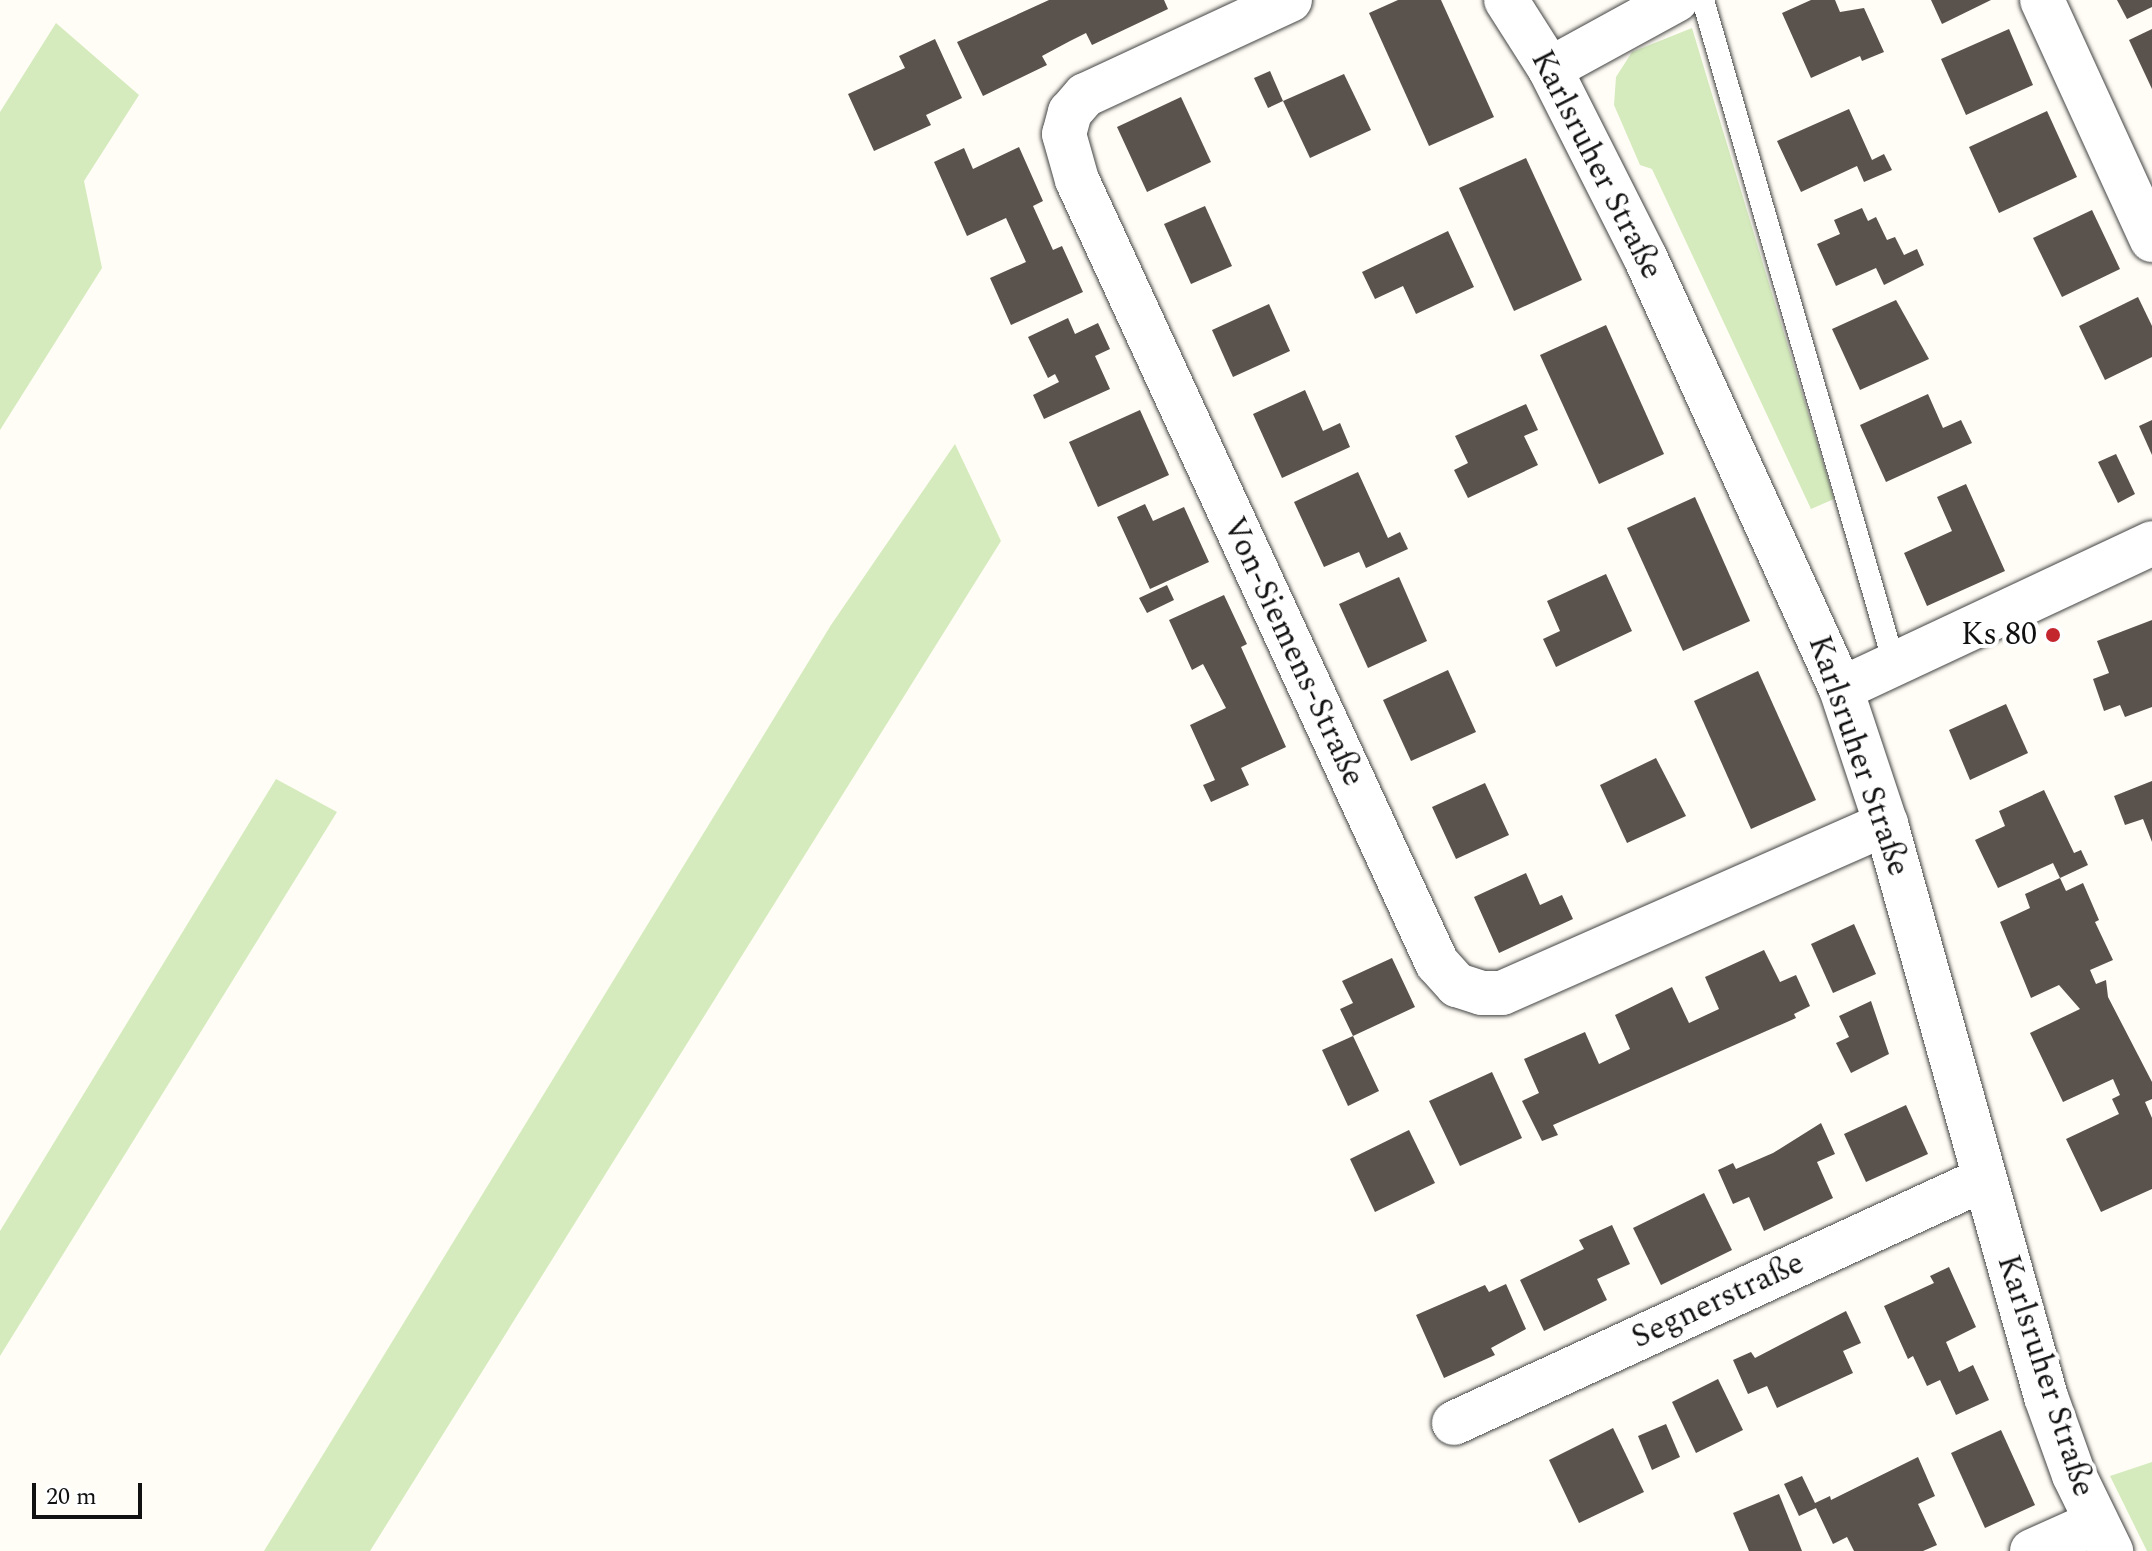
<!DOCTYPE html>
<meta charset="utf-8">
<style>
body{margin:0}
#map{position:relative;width:2152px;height:1551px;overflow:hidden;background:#fffdf5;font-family:Spectral,serif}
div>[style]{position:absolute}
.green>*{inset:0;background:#d5ebbd}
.building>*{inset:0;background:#5a524d}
.roads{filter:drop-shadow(0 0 2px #444) drop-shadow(0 0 2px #444)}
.service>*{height:22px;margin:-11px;padding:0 11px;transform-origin:11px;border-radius:11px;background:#fff}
.minor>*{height:44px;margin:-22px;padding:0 22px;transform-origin:22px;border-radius:22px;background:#fff}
.dots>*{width:22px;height:22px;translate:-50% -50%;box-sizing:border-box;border:4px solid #fff;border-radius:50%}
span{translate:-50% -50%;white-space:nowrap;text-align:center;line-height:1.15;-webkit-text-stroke:8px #fff;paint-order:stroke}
.street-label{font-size:32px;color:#111}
.poi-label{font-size:32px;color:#111}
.right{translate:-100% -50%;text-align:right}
.scale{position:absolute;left:32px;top:1483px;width:110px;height:36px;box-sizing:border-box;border:4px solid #111;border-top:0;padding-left:10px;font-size:24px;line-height:28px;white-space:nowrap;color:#111;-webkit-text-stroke:6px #fff;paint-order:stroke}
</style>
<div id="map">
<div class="green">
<i style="clip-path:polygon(56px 23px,139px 95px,84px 181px,102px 268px,0 430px,0 112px)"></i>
<i style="clip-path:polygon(1692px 28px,1834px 499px,1811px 509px,1652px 169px,1640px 165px,1614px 105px,1616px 77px,1632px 52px)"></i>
<i style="clip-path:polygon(955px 444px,1001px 541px,370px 1551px,264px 1551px,831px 625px)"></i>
<i style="clip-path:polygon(276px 779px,337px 812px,0 1356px,0 1231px)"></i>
<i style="clip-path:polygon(2152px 1462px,2152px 1551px,2147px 1551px,2110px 1476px)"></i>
</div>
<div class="building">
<i style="clip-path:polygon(1049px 0,1164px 0,1168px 9px,1092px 45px,1086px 33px,1070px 41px,1042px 56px,1047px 65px,983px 96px,957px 42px)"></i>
<i style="clip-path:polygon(1398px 0,1441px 0,1494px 117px,1429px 146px,1369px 13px)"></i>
<i style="clip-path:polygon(1811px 0,1835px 0,1840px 12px,1864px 8px,1884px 52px,1862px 61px,1860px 56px,1811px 78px,1782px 13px)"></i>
<i style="clip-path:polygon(1931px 0,1991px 0,1942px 24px)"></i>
<i style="clip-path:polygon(2117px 0,2152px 0,2152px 7px,2127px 19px)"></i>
<i style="clip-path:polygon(2009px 29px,2033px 85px,1966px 115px,1941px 59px)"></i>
<i style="clip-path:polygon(2152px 29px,2152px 89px,2129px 40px)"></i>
<i style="clip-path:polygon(935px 39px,962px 98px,926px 115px,931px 125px,874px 151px,848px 94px,905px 68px,899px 56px)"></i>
<i style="clip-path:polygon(1270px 71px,1283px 101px,1268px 108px,1254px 78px)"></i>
<i style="clip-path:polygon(1344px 74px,1371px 130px,1310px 158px,1283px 101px)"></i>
<i style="clip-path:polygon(1181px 97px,1211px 162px,1147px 192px,1117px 127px)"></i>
<i style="clip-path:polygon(1849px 109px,1872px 160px,1884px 154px,1892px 170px,1864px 182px,1857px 166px,1801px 192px,1777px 141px)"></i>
<i style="clip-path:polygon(2047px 111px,2077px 177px,1999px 213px,1969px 147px)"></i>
<i style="clip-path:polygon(1019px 147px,1043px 201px,1033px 206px,1053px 250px,1062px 246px,1083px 292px,1011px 325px,990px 278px,1026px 262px,1006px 218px,967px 236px,934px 162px,964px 148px,973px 169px)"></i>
<i style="clip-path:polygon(1526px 158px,1582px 280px,1514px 311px,1459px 188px)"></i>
<i style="clip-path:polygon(1205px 206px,1232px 266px,1191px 284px,1164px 224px)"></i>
<i style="clip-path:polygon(1862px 208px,1868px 221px,1876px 217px,1887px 240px,1895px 237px,1904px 255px,1917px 249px,1924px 265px,1884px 285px,1876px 268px,1836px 286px,1817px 244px,1840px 234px,1834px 220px)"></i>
<i style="clip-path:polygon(2092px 210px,2120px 269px,2062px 297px,2033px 238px)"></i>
<i style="clip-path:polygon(1448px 231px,1474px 287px,1416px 314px,1403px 286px,1375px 299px,1362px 272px)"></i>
<i style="clip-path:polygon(2138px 297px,2152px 326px,2152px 357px,2105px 380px,2079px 326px)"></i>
<i style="clip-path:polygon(1896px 300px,1929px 359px,1860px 390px,1832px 329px)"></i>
<i style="clip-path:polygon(1269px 304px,1290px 351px,1233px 377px,1212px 330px)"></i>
<i style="clip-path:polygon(1068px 318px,1075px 334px,1098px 323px,1110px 349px,1095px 356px,1110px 389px,1044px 419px,1033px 395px,1059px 382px,1055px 374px,1048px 378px,1028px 337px)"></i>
<i style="clip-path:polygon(1606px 325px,1664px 454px,1599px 484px,1540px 355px)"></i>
<i style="clip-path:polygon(1305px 390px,1323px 431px,1340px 423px,1350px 447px,1282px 478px,1253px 414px)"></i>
<i style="clip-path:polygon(1928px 394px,1943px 428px,1961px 420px,1972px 443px,1886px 482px,1860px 425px)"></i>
<i style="clip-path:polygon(1526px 404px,1538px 430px,1524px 436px,1538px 465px,1468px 498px,1454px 470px,1468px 463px,1455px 436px)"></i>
<i style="clip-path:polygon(1140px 410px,1169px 475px,1098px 507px,1069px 442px)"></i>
<i style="clip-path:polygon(2152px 420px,2152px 455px,2139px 426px)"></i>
<i style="clip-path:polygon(2116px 454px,2135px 494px,2118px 503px,2098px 462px)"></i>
<i style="clip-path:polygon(1358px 472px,1388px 538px,1400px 532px,1408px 549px,1366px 568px,1359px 552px,1324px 567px,1294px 502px)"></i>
<i style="clip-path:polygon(1966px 484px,2005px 571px,1927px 606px,1904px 553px,1952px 531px,1937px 497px)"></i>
<i style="clip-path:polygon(1695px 497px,1750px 621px,1683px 651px,1627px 528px)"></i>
<i style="clip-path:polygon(1145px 504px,1153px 521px,1184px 507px,1209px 562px,1150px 589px,1117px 517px)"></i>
<i style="clip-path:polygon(1606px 574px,1632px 631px,1556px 667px,1543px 639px,1560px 631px,1547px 601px)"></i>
<i style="clip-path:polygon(1399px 577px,1427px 641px,1368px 668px,1339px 604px)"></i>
<i style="clip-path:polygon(1167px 585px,1174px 600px,1147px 613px,1139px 598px)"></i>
<i style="clip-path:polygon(1224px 595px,1247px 644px,1241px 647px,1286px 747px,1241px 768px,1249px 785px,1211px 802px,1203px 785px,1215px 780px,1190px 725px,1226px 708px,1203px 664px,1192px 670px,1169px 620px)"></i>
<i style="clip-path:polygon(2152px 620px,2152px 707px,2125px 717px,2120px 705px,2104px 711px,2093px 679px,2109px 673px,2097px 641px)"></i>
<i style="clip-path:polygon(2059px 627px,2063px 636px,2048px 643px,2044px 634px)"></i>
<i style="clip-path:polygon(1448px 670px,1476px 732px,1411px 761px,1383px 700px)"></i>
<i style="clip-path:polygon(1758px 671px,1816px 800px,1751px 829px,1694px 701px)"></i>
<i style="clip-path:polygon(2006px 704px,2028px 753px,1970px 780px,1949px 730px)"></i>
<i style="clip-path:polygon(1656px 758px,1686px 816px,1627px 843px,1600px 785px)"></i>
<i style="clip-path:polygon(2152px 781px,2152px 842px,2143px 819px,2125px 825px,2114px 796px)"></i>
<i style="clip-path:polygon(1485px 783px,1509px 835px,1456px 859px,1432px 807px)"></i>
<i style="clip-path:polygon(2044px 790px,2074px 853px,2081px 850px,2088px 865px,2060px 878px,2053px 863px,1998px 888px,1975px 840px,2005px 826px,1999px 811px)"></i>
<i style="clip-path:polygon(1526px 873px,1540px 905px,1562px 895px,1573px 919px,1499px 953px,1474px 897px)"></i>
<i style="clip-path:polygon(2060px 878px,2066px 891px,2083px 883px,2099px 920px,2095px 922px,2113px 960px,2090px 970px,2096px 984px,2106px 980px,2108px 997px,2152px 1082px,2152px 1099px,2145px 1102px,2152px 1118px,2152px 1189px,2101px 1212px,2066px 1139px,2119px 1114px,2112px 1099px,2120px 1095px,2113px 1079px,2063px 1102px,2030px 1033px,2080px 1009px,2059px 985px,2031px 998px,2000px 922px,2030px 908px,2025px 894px)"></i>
<i style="clip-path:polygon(1854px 924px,1876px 974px,1833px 993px,1811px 944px)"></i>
<i style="clip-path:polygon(1764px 950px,1780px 982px,1796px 975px,1810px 1006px,1794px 1014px,1796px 1018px,1553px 1125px,1558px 1135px,1542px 1141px,1522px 1101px,1539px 1093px,1524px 1059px,1585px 1032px,1599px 1064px,1630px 1049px,1615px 1015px,1672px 987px,1689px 1023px,1719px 1009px,1705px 977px)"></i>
<i style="clip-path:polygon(1392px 958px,1415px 1007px,1353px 1036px,1379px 1091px,1348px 1106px,1322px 1050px,1353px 1036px,1340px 1009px,1353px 1003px,1342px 981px)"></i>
<i style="clip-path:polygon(1871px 1001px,1889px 1054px,1851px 1073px,1836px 1043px,1849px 1037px,1839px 1016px)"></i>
<i style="clip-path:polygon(1492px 1072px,1522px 1138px,1460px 1166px,1429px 1101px)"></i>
<i style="clip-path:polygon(1906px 1105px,1928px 1154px,1866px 1182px,1844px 1134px)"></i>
<i style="clip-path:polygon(1821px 1123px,1835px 1154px,1817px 1162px,1833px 1198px,1764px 1231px,1749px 1197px,1733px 1204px,1718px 1170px,1733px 1163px,1736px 1169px,1773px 1153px)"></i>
<i style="clip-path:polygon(1409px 1130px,1435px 1183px,1375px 1212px,1350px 1159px)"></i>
<i style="clip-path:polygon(1704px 1193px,1732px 1250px,1661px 1285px,1633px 1228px)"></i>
<i style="clip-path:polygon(1612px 1225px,1630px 1264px,1597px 1279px,1607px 1300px,1544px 1331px,1520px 1280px,1584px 1249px,1579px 1240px)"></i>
<i style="clip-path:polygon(1949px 1267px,1976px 1327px,1946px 1342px,1959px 1372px,1973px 1365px,1989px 1400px,1956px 1415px,1940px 1380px,1927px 1386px,1913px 1356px,1908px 1359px,1884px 1306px,1934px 1283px,1930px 1276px)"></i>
<i style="clip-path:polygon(1506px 1284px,1526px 1329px,1491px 1348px,1495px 1355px,1444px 1378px,1416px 1315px,1485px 1285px,1489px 1292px)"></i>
<i style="clip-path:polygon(1846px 1311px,1861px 1343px,1843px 1351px,1853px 1373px,1777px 1408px,1767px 1386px,1748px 1394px,1733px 1360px,1751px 1352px,1755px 1358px)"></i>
<i style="clip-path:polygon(1718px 1379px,1743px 1430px,1696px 1453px,1672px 1402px)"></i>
<i style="clip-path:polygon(1666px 1424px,1680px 1457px,1652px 1470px,1638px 1436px)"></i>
<i style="clip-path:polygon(1613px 1428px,1644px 1492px,1579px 1523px,1549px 1460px)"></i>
<i style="clip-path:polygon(2001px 1430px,2035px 1505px,1985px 1528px,1951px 1453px)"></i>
<i style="clip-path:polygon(1918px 1457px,1935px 1496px,1918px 1504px,1937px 1545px,1923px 1551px,1854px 1551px,1847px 1537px,1833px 1544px,1816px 1508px,1799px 1516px,1784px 1484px,1802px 1476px,1815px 1503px,1830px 1496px,1831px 1500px)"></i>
<i style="clip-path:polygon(1779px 1494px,1802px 1551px,1749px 1551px,1733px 1513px)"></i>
</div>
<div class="roads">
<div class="service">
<i style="left:1703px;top:0;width:690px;rotate:73.93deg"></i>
</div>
<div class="minor">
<i style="left:1290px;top:0;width:226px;rotate:155.1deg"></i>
<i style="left:1085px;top:95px;width:23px;rotate:131deg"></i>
<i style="left:1070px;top:112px;width:23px;rotate:105deg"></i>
<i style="left:1064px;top:134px;width:48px;rotate:74.2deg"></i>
<i style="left:1077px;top:180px;width:862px;rotate:65.31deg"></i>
<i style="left:1437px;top:963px;width:30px;rotate:48deg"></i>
<i style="left:1457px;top:985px;width:26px;rotate:18deg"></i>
<i style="left:1482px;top:993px;width:20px"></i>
<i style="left:1502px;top:993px;width:420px;rotate:-23.8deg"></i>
<i style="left:1506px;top:0;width:82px;rotate:57.5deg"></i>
<i style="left:1550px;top:69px;width:211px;rotate:63.2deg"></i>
<i style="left:1645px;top:257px;width:474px;rotate:65.6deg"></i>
<i style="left:1841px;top:689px;width:142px;rotate:71.6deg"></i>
<i style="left:1886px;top:824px;width:595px;rotate:74.4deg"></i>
<i style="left:2046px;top:1397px;width:83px;rotate:70.3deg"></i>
<i style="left:2074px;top:1475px;width:85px;rotate:64deg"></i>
<i style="left:2042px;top:0;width:264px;rotate:65.4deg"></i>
<i style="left:1550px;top:69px;width:144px;rotate:-28.7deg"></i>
<i style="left:1841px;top:689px;width:344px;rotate:-25.1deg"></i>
<i style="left:1454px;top:1423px;width:581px;rotate:-24.71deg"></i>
<i style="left:2032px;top:1551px;width:69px;rotate:-24deg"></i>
</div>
</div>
<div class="dots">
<i style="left:2053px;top:635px;background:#c4262e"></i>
</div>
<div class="street-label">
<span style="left:1596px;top:165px;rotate:63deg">Karlsruher Straße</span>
<span style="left:1293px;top:652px;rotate:65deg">Von-Siemens-Straße</span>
<span style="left:1858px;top:756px;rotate:71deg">Karlsruher Straße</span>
<span style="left:1718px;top:1301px;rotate:-25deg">Segnerstraße</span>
<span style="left:2045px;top:1376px;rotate:72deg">Karlsruher Straße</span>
</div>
<div class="poi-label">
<span class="right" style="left:2037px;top:635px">Ks 80</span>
</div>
<div class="scale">20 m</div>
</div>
